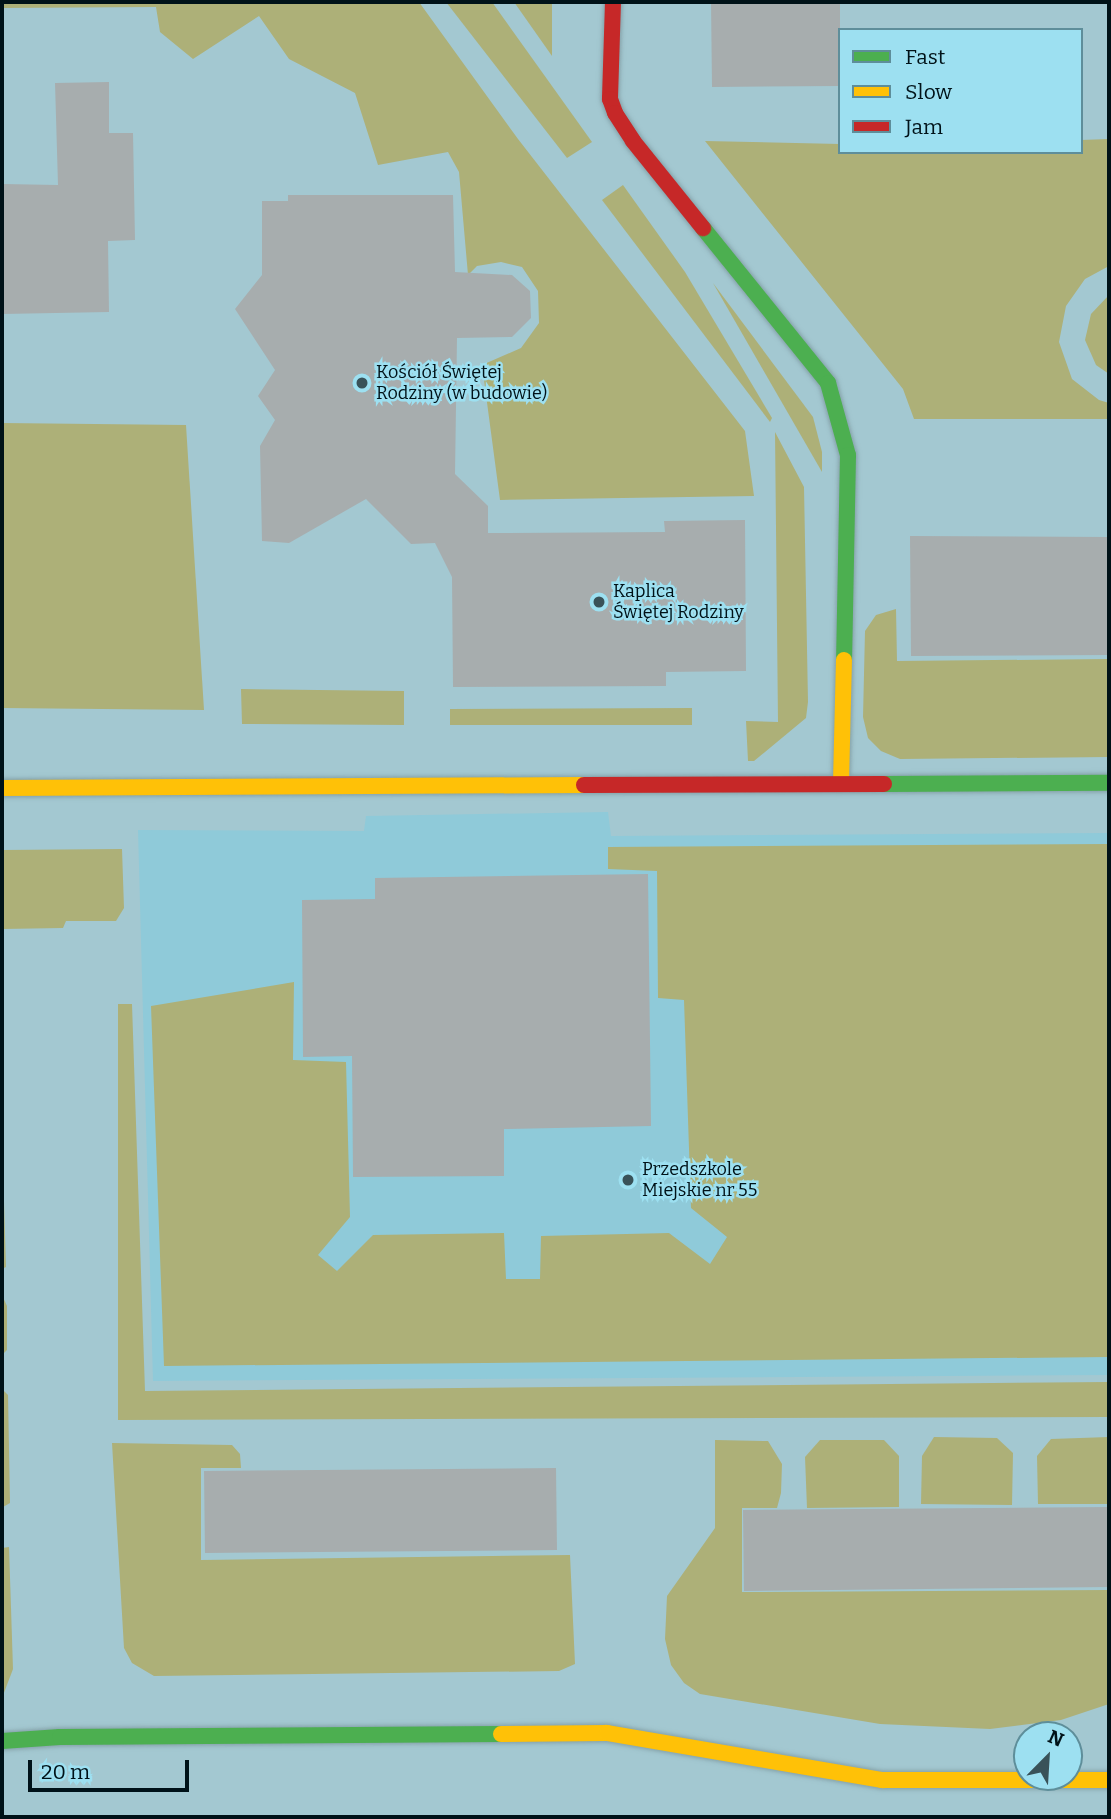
<!DOCTYPE html>
<meta charset="utf-8">
<style>
body{margin:0}
#map{position:relative;width:1111px;height:1819px;overflow:hidden;background:#a3c8d1;font-family:Bitter,serif}
div>[style]{position:absolute}
.built>*{inset:0;background:#8fcad9}
.green>*{inset:0;background:#adb078}
.building>*{inset:0;background:#a7adae}
.roads{filter:drop-shadow(0 0 2px #85a2a9) drop-shadow(0 0 2px #85a2a9)}
.fast>*{height:16px;margin:-8px;padding:0 8px;transform-origin:8px;border-radius:8px;background:#4caf50}
.slow>*{height:16px;margin:-8px;padding:0 8px;transform-origin:8px;border-radius:8px;background:#ffc107}
.jam>*{height:16px;margin:-8px;padding:0 8px;transform-origin:8px;border-radius:8px;background:#c62828}
.dots>*{width:19px;height:19px;translate:-50% -50%;box-sizing:border-box;border:4px solid #9de0f1;border-radius:50%}
span{translate:-50% -50%;white-space:nowrap;text-align:center;line-height:1.15;-webkit-text-stroke:5px #9de0f1;paint-order:stroke}
.poi-label{font-size:18px;color:#001218}
.left{translate:0 -50%;text-align:left}
.frame{position:absolute;inset:0;border:4px solid #001218;pointer-events:none}
.legend{position:absolute;left:838px;top:28px;width:245px;height:126px;box-sizing:border-box;background:#9de0f1;border:2px solid #5e8e9a;margin:0;padding:9px 12px;list-style:none;font-size:21px;color:#001218}
.legend li{display:flex;align-items:center;gap:14px;height:35px}
.legend b{width:35px;border:2px solid #5e8e9a}
.north{position:absolute;left:1013px;top:1721px;width:70px;height:70px;box-sizing:border-box;background:#9de0f1;border:2px solid #5e8e9a;border-radius:50%;rotate:24deg;font-size:19px;font-weight:700;line-height:28px;text-align:center;color:#001218}
.north::after{content:'';display:block;margin:auto;width:24px;height:32px;background:#395259;clip-path:polygon(50% 0,100% 100%,50% 72%,0 100%)}
.scale{position:absolute;left:28px;top:1760px;width:161px;height:32px;box-sizing:border-box;border:4px solid #001218;border-top:0;padding-left:9px;font-size:21px;line-height:24px;white-space:nowrap;color:#001218;-webkit-text-stroke:5px #9de0f1;paint-order:stroke}
</style>
<div id="map">
<div class="built">
<i style="clip-path:polygon(608px 812px,611px 836px,1109px 833px,1109px 1375px,153px 1381px,138px 830px,364px 831px,366px 816px)"></i>
</div>
<div class="green">
<i style="clip-path:polygon(2px 2px,419px 2px,518px 139px,745px 431px,754px 496px,500px 500px,482px 365px,521px 348px,539px 323px,538px 291px,522px 267px,501px 262px,477px 266px,468px 275px,459px 172px,448px 152px,378px 165px,355px 93px,289px 59px,259px 16px,193px 59px,160px 32px,156px 7px,2px 8px)"></i>
<i style="clip-path:polygon(446px 2px,492px 2px,592px 142px,567px 158px)"></i>
<i style="clip-path:polygon(514px 2px,552px 2px,552px 56px)"></i>
<i style="clip-path:polygon(1109px 139px,1109px 266px,1085px 279px,1066px 306px,1059px 342px,1072px 379px,1099px 400px,1109px 403px,1109px 419px,914px 419px,903px 389px,705px 141px,840px 144px,840px 152px,1081px 152px,1081px 140px)"></i>
<i style="clip-path:polygon(623px 185px,685px 272px,772px 418px,770px 422px,602px 200px)"></i>
<i style="clip-path:polygon(713px 283px,813px 417px,822px 452px,822px 472px)"></i>
<i style="clip-path:polygon(1109px 295px,1109px 374px,1096px 365px,1085px 340px,1091px 314px)"></i>
<i style="clip-path:polygon(2px 423px,186px 425px,204px 710px,2px 708px)"></i>
<i style="clip-path:polygon(775px 432px,804px 487px,808px 702px,806px 718px,754px 761px,748px 761px,746px 721px,778px 722px)"></i>
<i style="clip-path:polygon(896px 609px,897px 661px,1109px 659px,1109px 757px,900px 759px,881px 751px,868px 738px,863px 717px,865px 631px,876px 615px)"></i>
<i style="clip-path:polygon(241px 689px,404px 691px,404px 725px,242px 724px)"></i>
<i style="clip-path:polygon(692px 708px,692px 725px,450px 725px,450px 709px)"></i>
<i style="clip-path:polygon(1109px 844px,1109px 1357px,164px 1366px,151px 1006px,294px 982px,293px 1060px,346px 1062px,350px 1217px,318px 1255px,337px 1271px,373px 1235px,504px 1233px,506px 1279px,540px 1279px,541px 1236px,669px 1233px,710px 1264px,727px 1237px,691px 1208px,684px 1000px,658px 998px,657px 871px,608px 869px,608px 847px)"></i>
<i style="clip-path:polygon(122px 849px,124px 908px,116px 921px,66px 921px,63px 928px,2px 929px,2px 850px)"></i>
<i style="clip-path:polygon(118px 1004px,132px 1004px,145px 1391px,1109px 1382px,1109px 1417px,118px 1420px)"></i>
<i style="clip-path:polygon(2px 1135px,6px 1267px,2px 1269px)"></i>
<i style="clip-path:polygon(2px 1295px,7px 1306px,7px 1350px,4px 1353px)"></i>
<i style="clip-path:polygon(2px 1389px,8px 1395px,10px 1503px,3px 1507px)"></i>
<i style="clip-path:polygon(934px 1437px,997px 1438px,1013px 1453px,1012px 1505px,921px 1504px,922px 1456px)"></i>
<i style="clip-path:polygon(1109px 1437px,1109px 1504px,1038px 1504px,1037px 1456px,1051px 1439px)"></i>
<i style="clip-path:polygon(715px 1440px,768px 1441px,782px 1464px,781px 1493px,777px 1508px,742px 1508px,742px 1592px,1109px 1590px,1109px 1704px,1061px 1720px,990px 1729px,880px 1724px,700px 1694px,684px 1683px,671px 1665px,665px 1639px,667px 1596px,715px 1528px)"></i>
<i style="clip-path:polygon(820px 1440px,884px 1440px,899px 1456px,899px 1507px,807px 1508px,805px 1457px)"></i>
<i style="clip-path:polygon(112px 1443px,232px 1445px,240px 1454px,241px 1468px,201px 1468px,201px 1560px,570px 1555px,575px 1664px,559px 1671px,154px 1676px,132px 1663px,124px 1648px)"></i>
<i style="clip-path:polygon(9px 1547px,13px 1669px,2px 1698px,2px 1548px)"></i>
</div>
<div class="building">
<i style="clip-path:polygon(711px 2px,840px 2px,840px 86px,712px 87px)"></i>
<i style="clip-path:polygon(109px 82px,109px 133px,133px 133px,135px 240px,108px 241px,109px 312px,2px 314px,2px 184px,58px 185px,55px 83px)"></i>
<i style="clip-path:polygon(288px 195px,453px 195px,455px 272px,512px 275px,530px 291px,531px 318px,512px 337px,457px 338px,455px 474px,488px 506px,488px 533px,665px 532px,664px 521px,745px 520px,746px 671px,666px 672px,666px 686px,453px 687px,452px 577px,435px 543px,411px 544px,366px 499px,289px 543px,262px 541px,260px 446px,275px 420px,258px 396px,275px 370px,235px 309px,262px 275px,262px 201px,288px 201px)"></i>
<i style="clip-path:polygon(910px 536px,1109px 537px,1109px 655px,911px 656px)"></i>
<i style="clip-path:polygon(648px 874px,651px 1126px,504px 1129px,504px 1176px,353px 1177px,352px 1056px,303px 1057px,302px 900px,375px 899px,375px 878px)"></i>
<i style="clip-path:polygon(556px 1468px,557px 1550px,205px 1553px,204px 1471px)"></i>
<i style="clip-path:polygon(1109px 1507px,1109px 1587px,744px 1591px,743px 1510px)"></i>
</div>
<div class="roads">
<div class="fast">
<i style="left:703px;top:228px;width:199px;rotate:51.1deg"></i>
<i style="left:828px;top:383px;width:75px;rotate:74.5deg"></i>
<i style="left:848px;top:455px;width:205px;rotate:91.1deg"></i>
<i style="left:884px;top:784px;width:225px;rotate:-0.3deg"></i>
<i style="left:2px;top:1741px;width:58px;rotate:-3.9deg"></i>
<i style="left:60px;top:1737px;width:441px;rotate:-0.4deg"></i>
</div>
<div class="slow">
<i style="left:841px;top:782px;width:122px;rotate:-88.6deg"></i>
<i style="left:2px;top:788px;width:582px;rotate:-0.3deg"></i>
<i style="left:501px;top:1734px;width:106px;rotate:-0.5deg"></i>
<i style="left:607px;top:1733px;width:279px;rotate:9.7deg"></i>
<i style="left:882px;top:1780px;width:227px"></i>
</div>
<div class="jam">
<i style="left:613px;top:2px;width:97px;rotate:91.8deg"></i>
<i style="left:610px;top:99px;width:15px;rotate:70deg"></i>
<i style="left:615px;top:113px;width:33px;rotate:57deg"></i>
<i style="left:633px;top:141px;width:112px;rotate:51.2deg"></i>
<i style="left:584px;top:785px;width:300px;rotate:-0.2deg"></i>
</div>
</div>
<div class="dots">
<i style="left:362px;top:383px;background:#395259"></i>
<i style="left:599px;top:602px;background:#395259"></i>
<i style="left:628px;top:1180px;background:#395259"></i>
</div>
<div class="poi-label">
<span class="left" style="left:376px;top:383px">Kościół Świętej<br>Rodziny (w budowie)</span>
<span class="left" style="left:613px;top:602px">Kaplica<br>Świętej Rodziny</span>
<span class="left" style="left:642px;top:1180px">Przedszkole<br>Miejskie nr 55</span>
</div>
<div class="frame"></div>
<ul class="legend">
<li><b style="height:9px;background:#4caf50"></b>Fast</li>
<li><b style="height:9px;background:#ffc107"></b>Slow</li>
<li><b style="height:9px;background:#c62828"></b>Jam</li>
</ul>
<div class="north">N</div>
<div class="scale">20 m</div>
</div>
